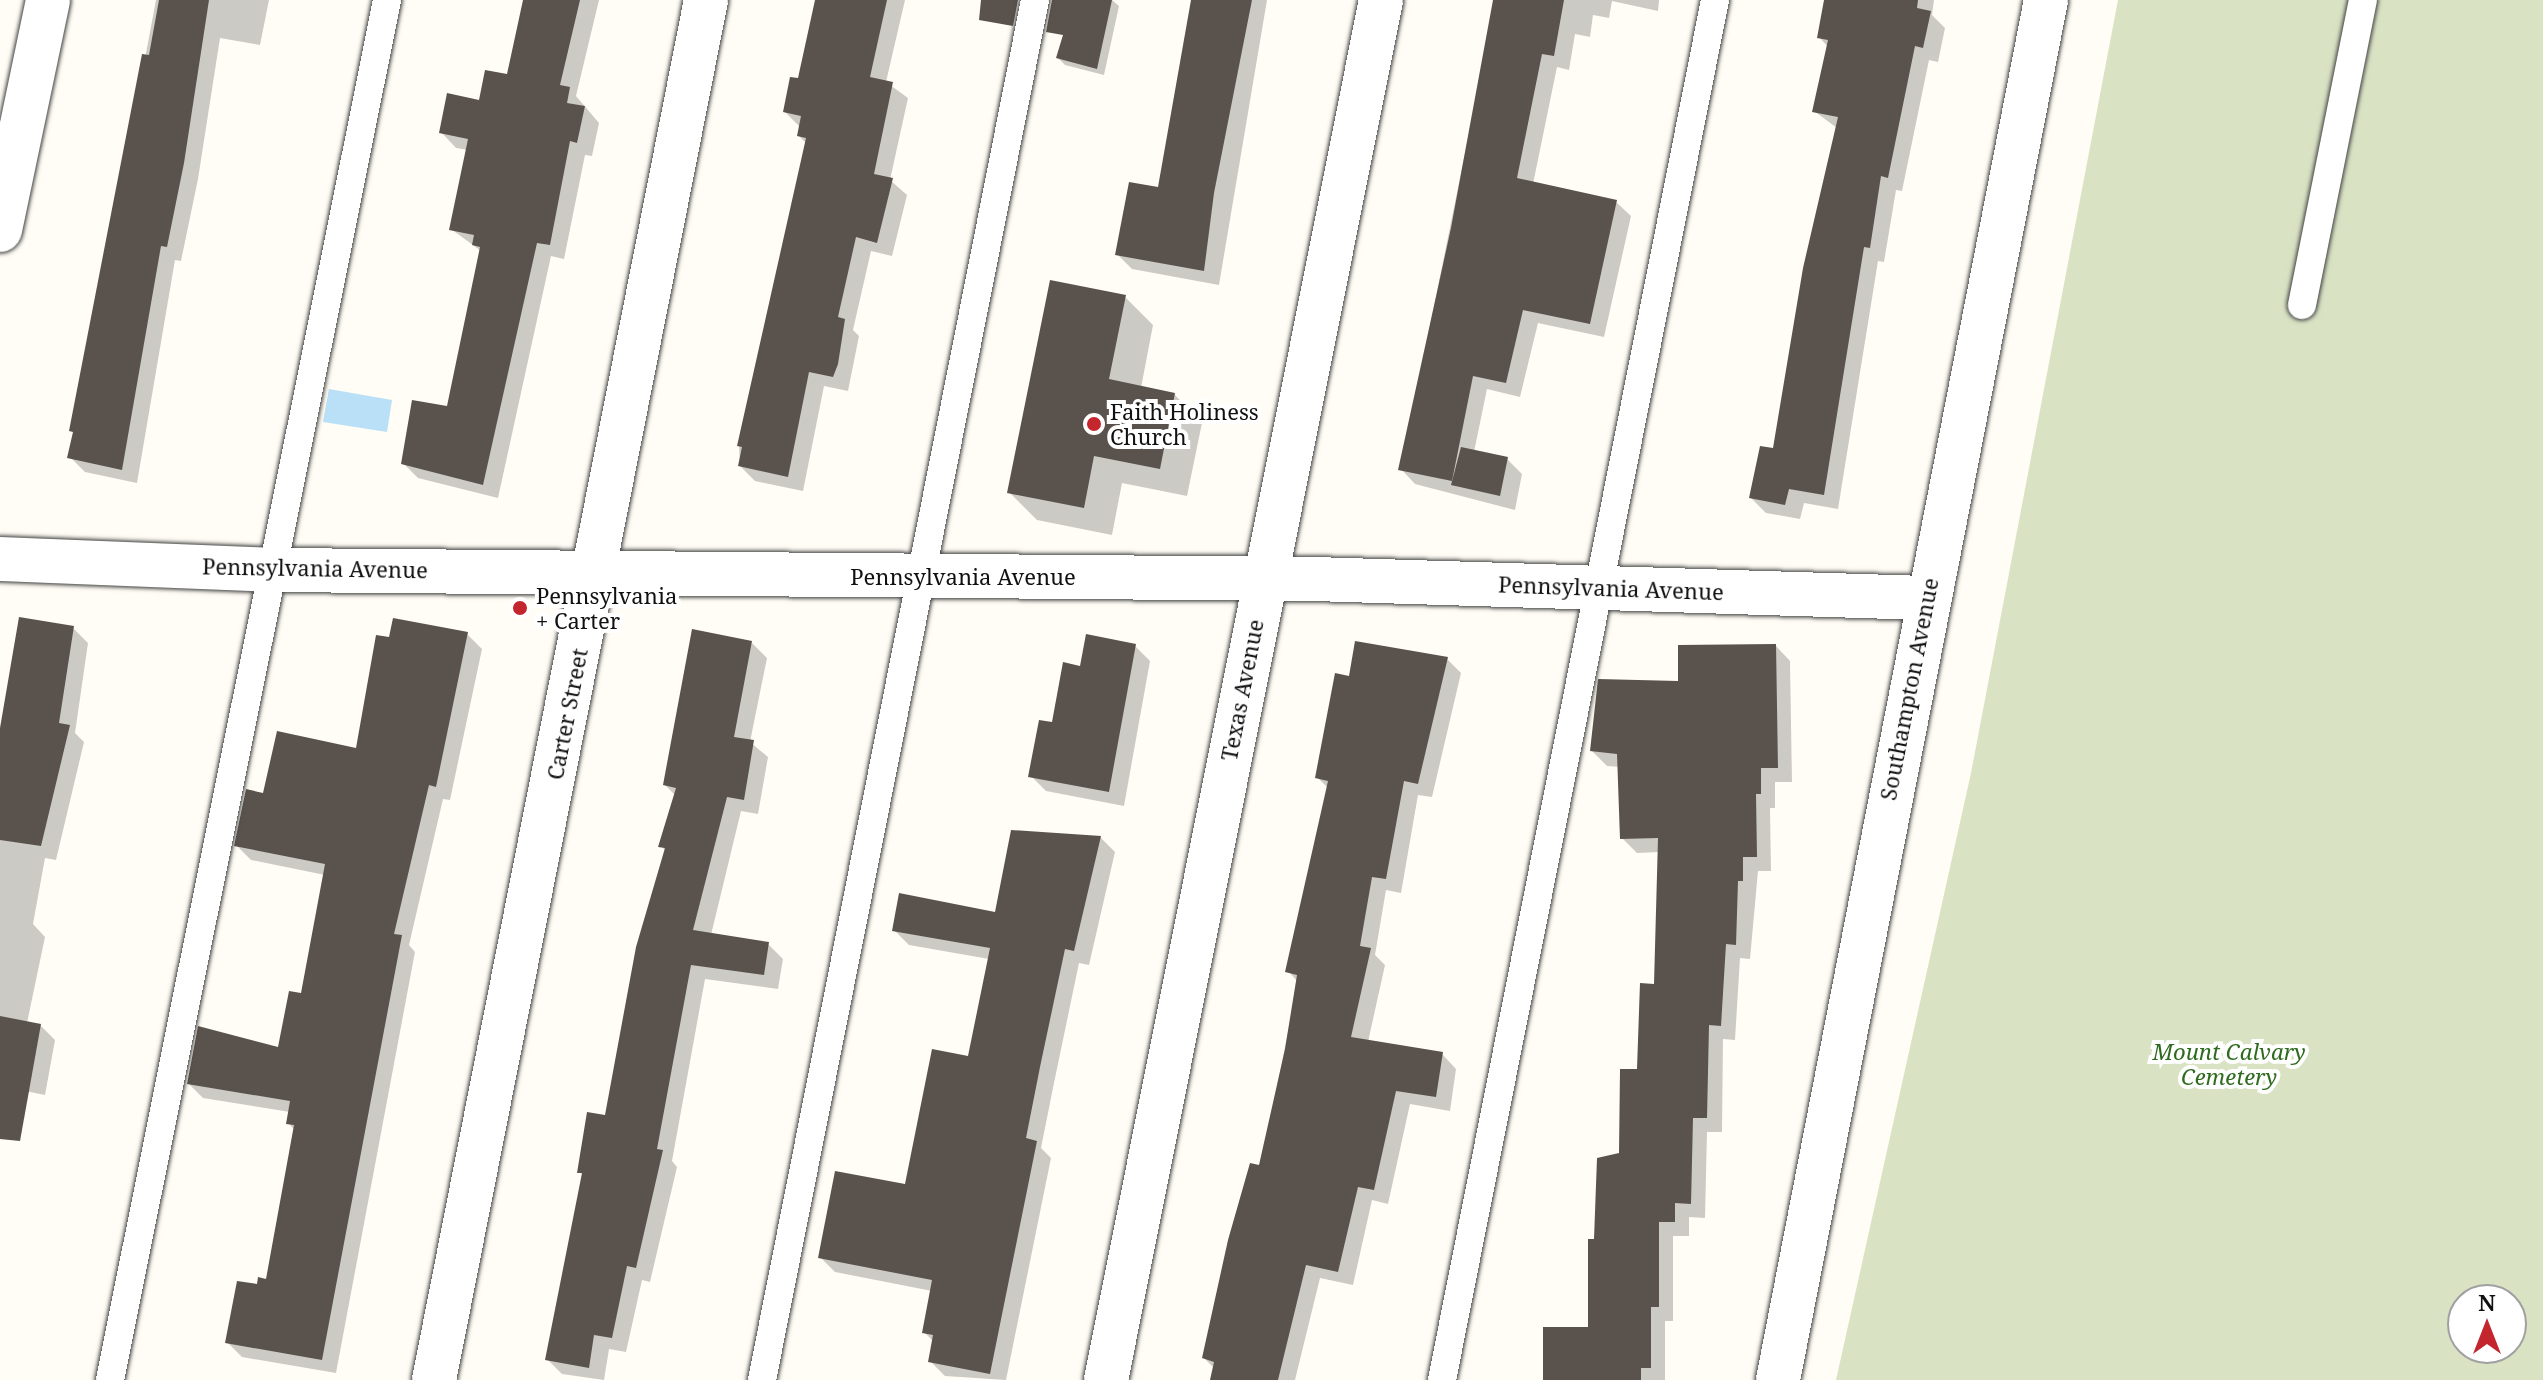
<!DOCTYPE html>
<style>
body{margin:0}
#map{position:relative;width:2543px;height:1380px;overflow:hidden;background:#fffdf5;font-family:"Noto Serif",serif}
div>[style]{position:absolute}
.cemetery>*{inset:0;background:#d9e3c4}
.water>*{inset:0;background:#b9e0f7}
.shadow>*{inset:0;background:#0003}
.building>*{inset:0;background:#5a524d}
.roads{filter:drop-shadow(0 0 2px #444) drop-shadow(0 0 2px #444)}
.service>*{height:28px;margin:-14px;padding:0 14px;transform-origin:14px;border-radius:14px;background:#fff}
.minor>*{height:44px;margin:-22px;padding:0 22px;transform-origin:22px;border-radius:22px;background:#fff}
.dots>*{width:22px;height:22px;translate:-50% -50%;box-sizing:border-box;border:4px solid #fff;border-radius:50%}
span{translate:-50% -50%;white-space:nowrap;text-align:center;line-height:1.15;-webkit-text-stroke:8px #fff;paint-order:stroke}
.poi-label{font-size:22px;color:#111}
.left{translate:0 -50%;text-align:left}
.street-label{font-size:22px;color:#111}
.park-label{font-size:22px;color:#2f6b1f;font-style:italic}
.north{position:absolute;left:2447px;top:1284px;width:80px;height:80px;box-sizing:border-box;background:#fff;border:2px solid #a0a0a0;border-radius:50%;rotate:0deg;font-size:22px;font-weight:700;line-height:32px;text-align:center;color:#111}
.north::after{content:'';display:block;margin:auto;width:28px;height:36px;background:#c4262e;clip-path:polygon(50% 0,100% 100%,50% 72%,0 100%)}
</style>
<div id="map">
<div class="cemetery">
<i style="clip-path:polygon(evenodd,2118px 0,2543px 0,2543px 1380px,1836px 1380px,1971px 773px,2118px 0,2463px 1300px,2511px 1300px,2511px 1348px,2463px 1348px,2463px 1300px)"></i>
</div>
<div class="water">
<i style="clip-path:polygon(329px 389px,392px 400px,387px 432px,323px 422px)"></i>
</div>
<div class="shadow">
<i style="clip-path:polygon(156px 0,269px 0,260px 45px,220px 38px,198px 179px,181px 261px,175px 260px,137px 483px,85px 472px,70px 457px)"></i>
<i style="clip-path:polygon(526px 0,599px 0,576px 96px,599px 123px,592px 156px,585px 155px,564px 259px,551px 256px,498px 498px,418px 478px,403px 463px,449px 408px,481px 251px,451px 229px,468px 150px,456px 148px,441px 132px,509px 77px)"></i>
<i style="clip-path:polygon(817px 0,905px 0,886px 82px,908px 98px,890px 180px,907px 195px,892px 256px,871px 251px,853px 330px,859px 336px,848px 391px,824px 386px,803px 491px,755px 481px,740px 466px,739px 445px,806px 143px,799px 136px,800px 127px,785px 112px,799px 81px)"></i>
<i style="clip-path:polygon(1071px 0,1112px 0,1119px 6px,1104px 75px,1065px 65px,1058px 58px)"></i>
<i style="clip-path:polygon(1195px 0,1267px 0,1219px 285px,1132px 269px,1117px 254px,1160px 189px)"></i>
<i style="clip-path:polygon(1496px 0,1659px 0,1658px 11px,1612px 1px,1609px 18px,1593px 15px,1590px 37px,1575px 34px,1569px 70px,1557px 67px,1533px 184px,1616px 202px,1631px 216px,1604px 337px,1538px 323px,1520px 397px,1487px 389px,1474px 452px,1507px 459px,1522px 474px,1515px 510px,1415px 484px,1401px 469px)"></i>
<i style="clip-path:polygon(1826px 0,1934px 0,1932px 15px,1945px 28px,1938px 62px,1929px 60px,1902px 191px,1896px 190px,1884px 262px,1878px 261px,1838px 509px,1804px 503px,1800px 519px,1766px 513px,1751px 498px,1774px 451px,1837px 128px,1814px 111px,1828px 47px,1819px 37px)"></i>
<i style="clip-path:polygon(1125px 297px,1153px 325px,1141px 388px,1174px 394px,1202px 423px,1187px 496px,1122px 483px,1112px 535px,1037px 520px,1009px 492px)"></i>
<i style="clip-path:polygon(73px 628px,88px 643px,75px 733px,84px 742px,56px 860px,45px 858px,33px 924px,45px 937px,27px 1023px,40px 1025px,55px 1040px,45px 1095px,10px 1088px,0 1136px,0 751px)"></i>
<i style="clip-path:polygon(467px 634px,482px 649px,450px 800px,443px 799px,409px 945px,415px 952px,336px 1373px,242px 1357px,228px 1343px,259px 1286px,268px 1282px,295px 1130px,288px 1123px,290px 1112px,203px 1098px,189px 1084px,279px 1049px,302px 996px,325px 875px,251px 860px,237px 846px,265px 795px,357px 751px,391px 639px)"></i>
<i style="clip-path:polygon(752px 643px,767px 658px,750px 742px,768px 757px,758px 814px,741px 811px,711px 935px,768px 944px,783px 959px,778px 989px,705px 979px,672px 1161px,677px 1167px,650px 1282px,642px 1280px,626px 1352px,609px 1349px,604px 1380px,562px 1374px,547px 1359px,584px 1176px,580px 1172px,607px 1117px,666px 851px,661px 846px,675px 795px,665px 785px)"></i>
<i style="clip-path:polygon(1135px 646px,1150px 661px,1124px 806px,1046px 791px,1031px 776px,1081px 668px)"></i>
<i style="clip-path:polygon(1776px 646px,1790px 661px,1792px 782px,1775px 782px,1775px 808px,1770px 808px,1771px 871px,1758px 871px,1750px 959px,1740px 958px,1735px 1040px,1723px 1039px,1722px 1132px,1707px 1132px,1705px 1218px,1689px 1217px,1689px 1236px,1673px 1236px,1673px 1321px,1665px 1321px,1665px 1380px,1546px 1380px,1590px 1329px,1596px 1241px,1621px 1155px,1656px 986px,1660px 852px,1637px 853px,1622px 838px,1620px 767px,1607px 766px,1592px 751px,1680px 683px)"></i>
<i style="clip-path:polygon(1447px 659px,1461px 673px,1432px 797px,1418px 795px,1401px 893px,1386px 890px,1375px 955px,1385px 965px,1368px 1042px,1442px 1054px,1456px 1069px,1450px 1111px,1410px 1104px,1388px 1204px,1372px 1200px,1353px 1285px,1320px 1278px,1295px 1380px,1215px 1380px,1214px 1368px,1204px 1358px,1261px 1167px,1298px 982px,1288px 971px,1328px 788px,1317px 777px,1351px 678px)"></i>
<i style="clip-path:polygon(1100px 837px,1115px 852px,1089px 965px,1079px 963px,1054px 1083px,1041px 1148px,1051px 1158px,1006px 1380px,945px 1376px,930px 1361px,934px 1342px,924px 1332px,932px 1291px,835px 1272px,820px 1257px,907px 1186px,969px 1059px,989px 959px,909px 945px,894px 930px,997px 914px)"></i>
</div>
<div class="building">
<i style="clip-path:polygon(159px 0,209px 0,184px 163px,167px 247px,161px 246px,122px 470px,67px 458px,73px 432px,69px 431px,142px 54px,149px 55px)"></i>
<i style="clip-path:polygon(523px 0,580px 0,560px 85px,570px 87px,567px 103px,585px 106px,577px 143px,570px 141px,550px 245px,537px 243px,483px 485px,401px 464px,412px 400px,447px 406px,480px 247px,472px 245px,474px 235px,449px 230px,468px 139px,439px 133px,447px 93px,479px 100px,485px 70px,507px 74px)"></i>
<i style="clip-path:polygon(815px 0,887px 0,870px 77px,893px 82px,874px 174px,893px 178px,877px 243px,856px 237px,838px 317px,845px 319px,838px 364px,833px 377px,809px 372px,788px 477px,738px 466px,742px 447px,737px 446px,806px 138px,797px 136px,801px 116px,783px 112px,790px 77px,798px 78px)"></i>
<i style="clip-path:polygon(981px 0,1018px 0,1013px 26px,979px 20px)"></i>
<i style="clip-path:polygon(1052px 0,1112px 0,1097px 69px,1056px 58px,1063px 35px,1046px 32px)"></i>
<i style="clip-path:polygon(1191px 0,1252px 0,1214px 193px,1204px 271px,1115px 255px,1129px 182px,1158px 187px)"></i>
<i style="clip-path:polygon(1493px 0,1564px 0,1554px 56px,1542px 54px,1517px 178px,1617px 200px,1590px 324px,1523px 310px,1506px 383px,1473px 376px,1452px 481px,1398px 470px,1451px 228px)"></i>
<i style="clip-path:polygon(1824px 0,1918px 0,1917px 8px,1931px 11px,1923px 48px,1915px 46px,1888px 178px,1881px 176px,1870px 248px,1864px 247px,1824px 495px,1789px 489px,1785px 505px,1749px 498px,1760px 446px,1773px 448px,1803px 268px,1838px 117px,1812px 112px,1828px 40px,1817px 38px)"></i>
<i style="clip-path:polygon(1050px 280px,1126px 295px,1109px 379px,1175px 393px,1160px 469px,1094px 456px,1084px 508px,1007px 493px)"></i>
<i style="clip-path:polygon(1461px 447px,1508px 457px,1500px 496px,1451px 485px)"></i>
<i style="clip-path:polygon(19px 617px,74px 626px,59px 723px,70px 725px,41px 846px,0 840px,0 728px)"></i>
<i style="clip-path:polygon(393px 618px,468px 632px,436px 787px,429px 785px,394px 934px,402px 935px,322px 1360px,225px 1343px,237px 1281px,257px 1284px,258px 1277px,266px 1279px,294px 1125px,286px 1124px,290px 1101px,187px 1084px,198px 1026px,278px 1047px,289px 991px,301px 993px,325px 864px,234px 846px,246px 789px,263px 793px,277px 731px,356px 748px,376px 635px,389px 637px)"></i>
<i style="clip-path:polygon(692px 629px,752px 641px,734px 737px,754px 740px,744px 800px,727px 797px,693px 930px,769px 942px,764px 975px,691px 965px,657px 1149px,663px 1150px,636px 1268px,627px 1266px,612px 1338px,594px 1335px,589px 1368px,545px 1360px,582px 1173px,577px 1173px,587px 1112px,605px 1115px,636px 947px,665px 848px,658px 847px,676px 788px,663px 785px)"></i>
<i style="clip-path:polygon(1086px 634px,1136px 644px,1109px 792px,1028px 777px,1039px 720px,1052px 722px,1063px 662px,1080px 666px)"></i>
<i style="clip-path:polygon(1355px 641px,1448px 657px,1418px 784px,1404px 781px,1386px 879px,1372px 877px,1360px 946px,1371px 948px,1351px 1037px,1443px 1052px,1436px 1097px,1396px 1091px,1374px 1190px,1358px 1187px,1338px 1272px,1306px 1265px,1278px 1380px,1210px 1380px,1214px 1362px,1202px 1358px,1228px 1240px,1250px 1163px,1259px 1165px,1285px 1049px,1297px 975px,1285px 972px,1328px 781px,1315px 778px,1335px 673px,1349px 676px)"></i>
<i style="clip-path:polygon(1776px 644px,1778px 768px,1761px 768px,1761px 794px,1756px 794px,1757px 857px,1743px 857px,1743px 881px,1738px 881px,1736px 945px,1726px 944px,1721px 1026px,1709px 1025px,1707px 1118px,1693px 1118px,1691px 1204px,1675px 1203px,1675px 1222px,1659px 1222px,1659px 1307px,1651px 1307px,1651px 1368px,1641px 1368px,1641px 1380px,1543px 1380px,1543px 1327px,1588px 1327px,1588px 1239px,1594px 1239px,1597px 1158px,1619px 1153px,1620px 1069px,1637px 1069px,1640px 983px,1654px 984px,1658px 838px,1620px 839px,1617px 754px,1590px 751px,1598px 679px,1678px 681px,1678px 645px)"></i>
<i style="clip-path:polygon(1011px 830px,1101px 836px,1074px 951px,1065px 949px,1040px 1067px,1026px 1138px,1037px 1141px,990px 1374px,928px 1362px,933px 1335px,922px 1333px,932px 1280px,818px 1258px,835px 1171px,905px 1184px,932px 1049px,968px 1056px,990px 948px,892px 931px,899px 893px,995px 912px)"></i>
<i style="clip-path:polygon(0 1016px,41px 1024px,20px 1141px,0 1139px)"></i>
</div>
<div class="roads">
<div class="service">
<i style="left:2302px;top:305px;width:311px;rotate:-78.7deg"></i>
<i style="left:110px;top:1380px;width:1408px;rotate:-78.65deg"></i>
<i style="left:762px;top:1380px;width:1407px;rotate:-78.81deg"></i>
<i style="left:1442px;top:1380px;width:1407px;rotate:-78.81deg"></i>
</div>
<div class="minor">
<i style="left:0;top:230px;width:235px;rotate:-78.2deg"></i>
<i style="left:0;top:559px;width:273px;rotate:2.3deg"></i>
<i style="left:273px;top:570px;width:1041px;rotate:0.5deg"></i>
<i style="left:1314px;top:579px;width:612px;rotate:1.78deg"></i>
<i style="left:434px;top:1380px;width:1407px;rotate:-78.85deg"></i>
<i style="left:1106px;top:1380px;width:1407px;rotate:-78.73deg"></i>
<i style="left:1778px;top:1380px;width:1406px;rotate:-79.01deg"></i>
</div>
</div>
<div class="dots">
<i style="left:1094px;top:424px;background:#c4262e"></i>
<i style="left:520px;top:608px;background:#c4262e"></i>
</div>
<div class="poi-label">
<span class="left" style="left:1110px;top:424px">Faith Holiness<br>Church</span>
<span class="left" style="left:536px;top:608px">Pennsylvania<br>+ Carter</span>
</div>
<div class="street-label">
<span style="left:315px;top:568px;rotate:1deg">Pennsylvania Avenue</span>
<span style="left:963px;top:577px">Pennsylvania Avenue</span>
<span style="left:1611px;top:588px;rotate:2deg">Pennsylvania Avenue</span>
<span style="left:1909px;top:689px;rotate:-79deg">Southampton Avenue</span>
<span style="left:1242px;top:690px;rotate:-79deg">Texas Avenue</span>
<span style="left:567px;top:714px;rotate:-79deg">Carter Street</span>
</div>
<div class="park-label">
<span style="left:2229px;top:1064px">Mount Calvary<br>Cemetery</span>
</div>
<div class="north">N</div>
</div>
